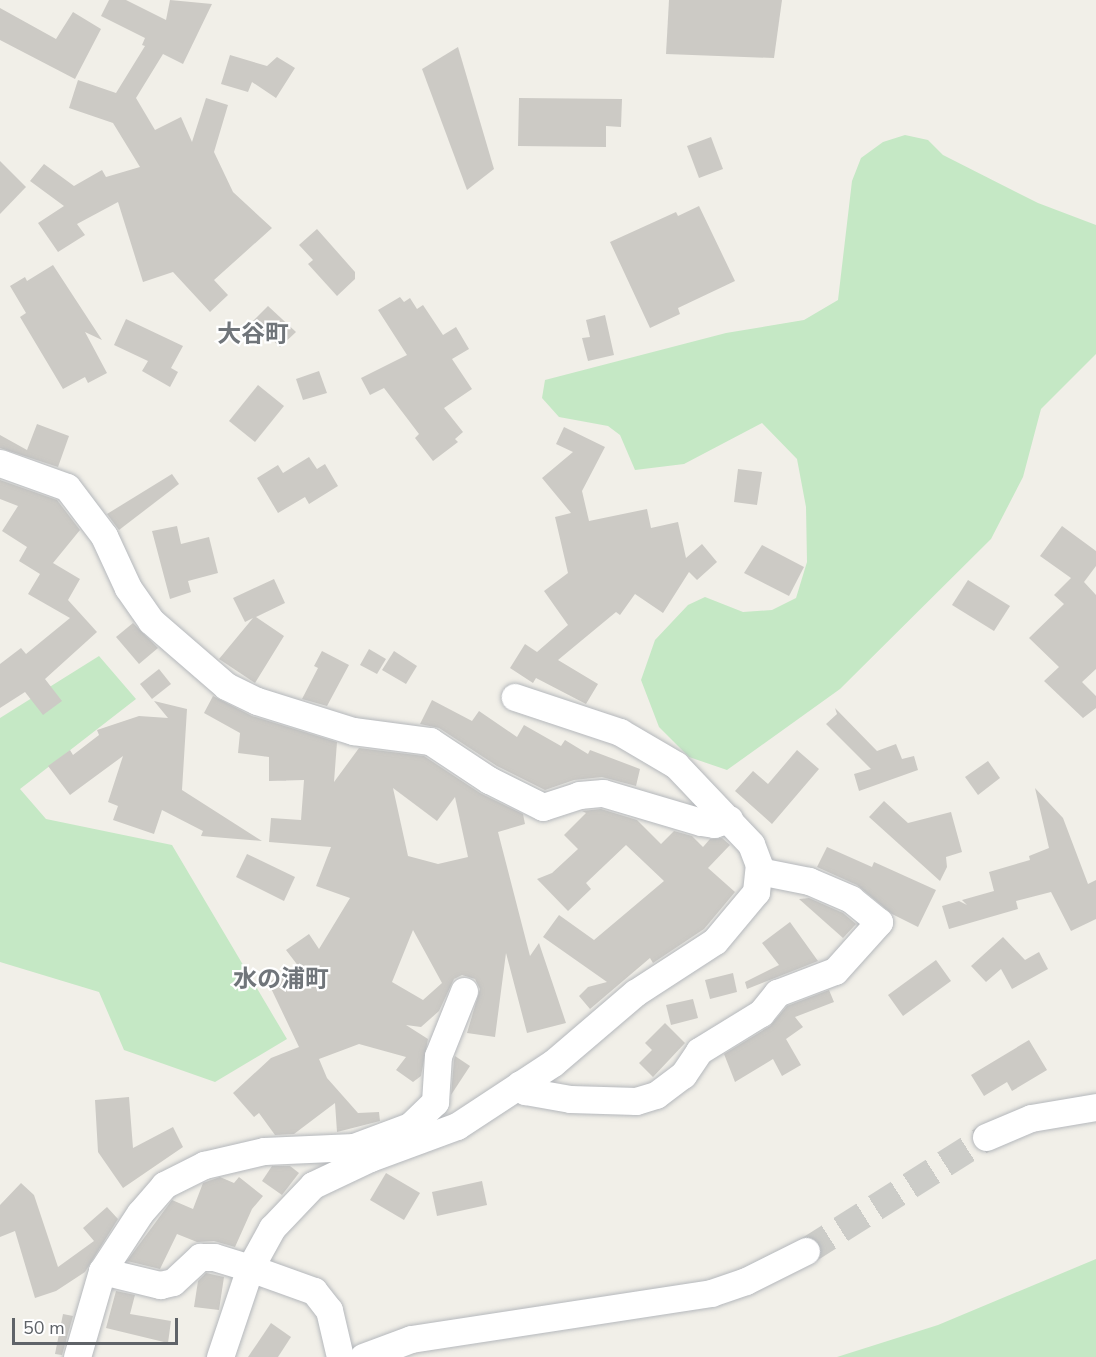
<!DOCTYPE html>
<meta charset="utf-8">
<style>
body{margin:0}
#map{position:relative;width:1096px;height:1357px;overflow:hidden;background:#f1efe8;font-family:"Nunito Sans","Noto Sans JP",sans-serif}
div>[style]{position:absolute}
.green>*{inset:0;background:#c5e8c5}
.building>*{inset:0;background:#cccac5}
.minor-tunnel>*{height:27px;margin-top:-13.5px;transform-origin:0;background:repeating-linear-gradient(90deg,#ccccc8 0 27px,transparent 0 41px)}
.roads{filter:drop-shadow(0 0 2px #b5b8bc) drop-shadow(0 0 2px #b5b8bc)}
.minor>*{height:27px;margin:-13.5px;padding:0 13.5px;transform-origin:13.5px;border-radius:13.5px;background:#fff}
span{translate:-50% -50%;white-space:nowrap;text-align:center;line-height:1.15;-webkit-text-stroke:4.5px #fff;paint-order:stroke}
.quarter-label{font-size:24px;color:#70757a;font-weight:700}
.scale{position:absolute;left:12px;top:1318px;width:166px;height:27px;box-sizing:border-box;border:3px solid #5f6368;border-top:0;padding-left:8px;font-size:18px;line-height:21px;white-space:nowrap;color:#5f6368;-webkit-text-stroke:4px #fff;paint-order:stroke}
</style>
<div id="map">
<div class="green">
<i style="clip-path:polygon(905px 135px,928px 140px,943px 155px,1038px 203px,1096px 225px,1096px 354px,1041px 409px,1023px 477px,991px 539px,840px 689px,727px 770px,689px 757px,659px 727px,641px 680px,655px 640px,688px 605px,705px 597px,743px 612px,772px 610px,796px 598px,807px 562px,806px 507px,797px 459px,762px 423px,684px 464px,635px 470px,620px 435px,608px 426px,559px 417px,542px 398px,545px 380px,726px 333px,804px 320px,838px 300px,852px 181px,861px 158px,883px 142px)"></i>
<i style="clip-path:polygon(99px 656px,136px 699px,20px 789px,46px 819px,172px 845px,287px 1039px,215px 1082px,124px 1050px,99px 992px,0 962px,0 718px)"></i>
<i style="clip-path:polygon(1096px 1259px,1096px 1357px,837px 1357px,938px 1325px)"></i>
</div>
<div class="building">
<i style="clip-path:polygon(109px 0,126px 0,166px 20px,170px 0,212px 4px,183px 64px,163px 54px,136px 98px,155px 130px,181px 117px,192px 142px,206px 98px,228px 105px,214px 152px,233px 192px,272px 228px,214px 280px,228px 295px,210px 312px,173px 272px,143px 282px,118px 202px,77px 224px,85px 235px,58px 252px,38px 223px,64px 206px,30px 181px,44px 164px,74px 186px,102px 170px,106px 177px,140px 167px,113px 123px,69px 108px,78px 80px,116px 93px,145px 46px,142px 45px,145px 38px,101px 16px)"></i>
<i style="clip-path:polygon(669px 0,782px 0,774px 58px,666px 54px)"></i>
<i style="clip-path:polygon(0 8px,56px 39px,73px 12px,101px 29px,75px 79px,0 40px)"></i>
<i style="clip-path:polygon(458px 47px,494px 169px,467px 190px,422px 69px)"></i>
<i style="clip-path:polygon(230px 55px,267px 66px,277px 57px,295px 68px,276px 98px,252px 82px,248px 92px,221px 84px)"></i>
<i style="clip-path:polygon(519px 98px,622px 99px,621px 127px,606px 126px,606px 147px,518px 146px)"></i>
<i style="clip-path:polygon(711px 137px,723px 169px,699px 178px,687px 146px)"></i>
<i style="clip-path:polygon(0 161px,26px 187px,0 214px)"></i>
<i style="clip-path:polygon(699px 206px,735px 281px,678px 308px,680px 314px,650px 328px,610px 242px,676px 212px,678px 216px)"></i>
<i style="clip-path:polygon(317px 229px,355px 272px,355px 279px,337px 296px,308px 264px,313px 260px,299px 245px)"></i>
<i style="clip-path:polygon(53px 265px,102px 340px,85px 332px,107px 373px,88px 383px,85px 377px,63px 389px,20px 317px,26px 313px,10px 286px,25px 277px,27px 281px)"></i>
<i style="clip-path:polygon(400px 297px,404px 302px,410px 298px,417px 309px,423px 305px,443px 335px,456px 327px,469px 349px,452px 359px,472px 389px,444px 408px,463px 432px,455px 439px,458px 442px,433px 461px,415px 438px,419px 434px,384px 388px,370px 395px,361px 378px,407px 355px,378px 310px)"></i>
<i style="clip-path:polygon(268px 306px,296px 332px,280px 347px,253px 321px)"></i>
<i style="clip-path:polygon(605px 315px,614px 355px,588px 361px,582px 338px,590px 337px,586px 320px)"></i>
<i style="clip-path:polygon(126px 319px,183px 346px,171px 368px,178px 372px,170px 387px,142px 371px,148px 361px,114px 345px)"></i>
<i style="clip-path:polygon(319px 371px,327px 393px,303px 400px,296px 379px)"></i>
<i style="clip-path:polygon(258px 385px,284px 406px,255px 442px,229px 421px)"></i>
<i style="clip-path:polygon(37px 424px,69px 436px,58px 467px,0 448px,0 435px,27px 450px)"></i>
<i style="clip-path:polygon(564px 427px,605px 447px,582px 491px,589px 521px,647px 509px,651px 528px,678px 522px,686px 558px,702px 544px,717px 562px,697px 580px,689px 572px,663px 613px,635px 594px,620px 615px,616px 612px,558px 660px,598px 684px,586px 704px,536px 678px,533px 683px,510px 668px,525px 644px,537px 652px,568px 625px,544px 591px,568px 573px,555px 517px,571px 513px,542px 478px,573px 452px,556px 444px)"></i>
<i style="clip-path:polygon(309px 457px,317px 469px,325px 464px,338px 486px,309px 504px,305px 497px,278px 513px,257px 478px,278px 465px,283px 473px)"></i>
<i style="clip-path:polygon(738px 469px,762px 472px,757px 505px,734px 502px)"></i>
<i style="clip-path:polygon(172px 474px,179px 484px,119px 530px,107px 514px)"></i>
<i style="clip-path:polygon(0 480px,57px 500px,80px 530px,53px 563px,80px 579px,68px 600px,97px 632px,45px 679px,62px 701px,43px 715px,25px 692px,0 708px,0 664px,21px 648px,26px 654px,70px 618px,28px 594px,40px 574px,19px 561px,27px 547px,2px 531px,18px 506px,0 499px)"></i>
<i style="clip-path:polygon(177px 526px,181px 544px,209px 537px,218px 573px,188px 581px,191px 592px,170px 599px,152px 531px)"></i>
<i style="clip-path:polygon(1062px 526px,1096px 551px,1096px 566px,1084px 582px,1096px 595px,1096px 669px,1082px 682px,1096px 696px,1096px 708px,1083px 718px,1044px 681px,1059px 667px,1029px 638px,1064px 604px,1054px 595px,1071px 578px,1040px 556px)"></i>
<i style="clip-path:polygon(762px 545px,804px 567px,789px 596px,744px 573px)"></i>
<i style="clip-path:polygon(274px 579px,285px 603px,256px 617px,284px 636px,255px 683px,219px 659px,253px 618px,245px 622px,233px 598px)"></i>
<i style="clip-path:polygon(968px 580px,1010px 606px,994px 631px,952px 605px)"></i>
<i style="clip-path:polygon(133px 623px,158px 648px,139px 664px,116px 637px)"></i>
<i style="clip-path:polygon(369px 649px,386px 659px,377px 674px,360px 665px)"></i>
<i style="clip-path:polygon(322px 651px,349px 665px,327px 706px,302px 699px,318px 668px,314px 666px)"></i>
<i style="clip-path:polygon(394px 651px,417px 666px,406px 684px,382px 670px)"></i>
<i style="clip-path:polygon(159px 669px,171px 684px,152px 699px,140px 684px)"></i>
<i style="clip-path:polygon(evenodd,213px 696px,252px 716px,337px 742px,334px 782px,359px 748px,424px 756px,480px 793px,523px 814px,525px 824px,498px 832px,530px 956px,539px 943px,566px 1023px,527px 1033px,506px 953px,495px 1037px,467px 1033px,480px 989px,475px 979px,462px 975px,454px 979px,439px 1011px,421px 1027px,406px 1025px,428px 1039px,421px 1076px,413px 1082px,396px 1070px,406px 1057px,359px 1044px,319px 1059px,327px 1078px,358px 1113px,379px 1112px,380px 1121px,337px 1132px,335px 1103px,294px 1134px,275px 1135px,259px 1113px,254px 1117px,233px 1093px,271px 1058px,299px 1047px,268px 982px,299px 967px,286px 950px,309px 934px,319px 949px,350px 898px,316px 886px,331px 847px,269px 842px,271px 818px,301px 820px,304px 780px,269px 781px,269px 757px,238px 753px,240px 733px,204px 713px,213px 696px,393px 788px,437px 821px,455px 797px,468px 857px,438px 864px,408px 856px,393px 788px,213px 696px,413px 930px,442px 983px,423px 1000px,392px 982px,413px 930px)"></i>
<i style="clip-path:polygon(432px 700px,472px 721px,479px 711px,517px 737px,524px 725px,561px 746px,565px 740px,588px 754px,590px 750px,640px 769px,636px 786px,602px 777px,574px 780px,545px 790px,497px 766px,439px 728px,420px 724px)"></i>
<i style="clip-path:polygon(154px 701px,187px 709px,182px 790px,262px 841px,201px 836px,203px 831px,162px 810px,154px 834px,113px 820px,118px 806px,108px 802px,123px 756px,70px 795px,48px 766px,70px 750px,73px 755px,99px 735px,97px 730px,139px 716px,168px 718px)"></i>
<i style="clip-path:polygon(835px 708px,877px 751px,896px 744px,902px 759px,914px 756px,918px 770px,859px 791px,854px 774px,871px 769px,826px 724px,837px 714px)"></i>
<i style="clip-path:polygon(797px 750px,819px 769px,772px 824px,735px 791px,753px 771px,768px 784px)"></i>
<i style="clip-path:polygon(988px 761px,1000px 778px,978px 795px,965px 777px)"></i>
<i style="clip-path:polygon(1035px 788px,1063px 818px,1088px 884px,1096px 880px,1096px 919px,1071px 931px,1051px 892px,1016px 901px,1018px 909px,949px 929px,942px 906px,959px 901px,967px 905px,962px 900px,994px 891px,989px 872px,1030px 860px,1029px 856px,1049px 848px)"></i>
<i style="clip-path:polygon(884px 801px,908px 823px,951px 812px,962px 852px,946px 857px,947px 867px,940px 881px,869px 817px)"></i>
<i style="clip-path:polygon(601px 809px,637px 820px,661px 844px,674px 831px,692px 836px,703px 847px,710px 839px,722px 838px,730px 845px,708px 868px,735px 892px,704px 929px,653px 963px,650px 958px,590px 1009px,579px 996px,588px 987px,607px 982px,543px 937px,559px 915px,594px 940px,664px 881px,626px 845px,586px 883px,591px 889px,568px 911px,537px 879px,552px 873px,578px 849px,564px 835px,586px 813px,582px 811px)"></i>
<i style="clip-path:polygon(827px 847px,872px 867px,874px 862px,936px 890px,918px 927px,892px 914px,857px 885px,817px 867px)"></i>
<i style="clip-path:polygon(247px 854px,295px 877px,284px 901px,236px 877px)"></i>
<i style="clip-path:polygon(809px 898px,843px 913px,856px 924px,843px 938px,799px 899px)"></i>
<i style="clip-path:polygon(790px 922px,818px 961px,747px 989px,745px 982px,779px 965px,762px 943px)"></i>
<i style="clip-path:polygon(1003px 937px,1025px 960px,1039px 952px,1048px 969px,1012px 989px,1001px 969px,986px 982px,971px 966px)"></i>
<i style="clip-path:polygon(936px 960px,951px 981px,903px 1016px,888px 995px)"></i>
<i style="clip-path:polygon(733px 973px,737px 992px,710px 999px,705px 980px)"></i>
<i style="clip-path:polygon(829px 990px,834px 1002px,795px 1017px,803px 1027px,786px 1039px,801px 1065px,782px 1076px,773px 1059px,735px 1082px,724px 1054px,770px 1026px,787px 1006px)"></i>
<i style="clip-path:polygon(693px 999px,698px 1018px,671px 1025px,666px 1005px)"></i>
<i style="clip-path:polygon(665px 1023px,685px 1043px,653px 1077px,639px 1063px,652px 1050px,645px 1043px)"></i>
<i style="clip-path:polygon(1029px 1040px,1047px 1070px,1012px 1091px,1007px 1082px,984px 1096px,971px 1075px)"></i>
<i style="clip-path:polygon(455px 1056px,470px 1066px,451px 1095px,454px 1060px)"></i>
<i style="clip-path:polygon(129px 1097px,133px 1148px,173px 1127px,183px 1147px,123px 1188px,98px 1152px,95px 1100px)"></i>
<i style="clip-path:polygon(272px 1166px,290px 1166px,299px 1173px,282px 1195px,262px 1181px)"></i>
<i style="clip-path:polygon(386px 1173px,420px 1193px,404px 1220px,370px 1200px)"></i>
<i style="clip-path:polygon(220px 1177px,234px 1183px,239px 1177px,263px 1196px,252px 1209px,235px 1247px,214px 1241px,197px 1242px,177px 1234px,160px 1269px,127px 1261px,172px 1200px,193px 1209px,203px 1183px)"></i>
<i style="clip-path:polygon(482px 1181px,487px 1205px,437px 1216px,432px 1192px)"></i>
<i style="clip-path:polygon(21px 1183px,34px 1195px,58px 1267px,94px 1241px,83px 1228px,107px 1207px,118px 1219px,85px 1272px,56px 1291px,35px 1298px,15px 1231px,0 1237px,0 1205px)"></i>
<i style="clip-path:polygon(206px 1273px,224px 1277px,219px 1310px,194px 1307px,198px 1281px)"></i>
<i style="clip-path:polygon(116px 1291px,135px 1295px,130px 1314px,171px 1321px,168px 1343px,106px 1328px)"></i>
<i style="clip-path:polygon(63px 1314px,73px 1316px,62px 1355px,55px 1354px)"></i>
<i style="clip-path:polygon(271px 1323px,291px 1337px,278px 1357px,248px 1357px)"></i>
</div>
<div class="minor-tunnel">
<i style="left:806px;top:1251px;width:213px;rotate:-32.3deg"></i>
</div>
<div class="roads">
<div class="minor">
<i style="left:0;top:463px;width:71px;rotate:19.7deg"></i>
<i style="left:67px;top:487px;width:61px;rotate:52.9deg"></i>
<i style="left:104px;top:536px;width:57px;rotate:65.2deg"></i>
<i style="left:128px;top:588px;width:40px;rotate:55.1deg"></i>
<i style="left:151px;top:621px;width:99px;rotate:40.9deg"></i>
<i style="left:226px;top:686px;width:34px;rotate:26deg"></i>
<i style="left:257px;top:701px;width:101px;rotate:17.4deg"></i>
<i style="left:353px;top:731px;width:78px;rotate:7.4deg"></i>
<i style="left:430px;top:741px;width:71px;rotate:33.5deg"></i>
<i style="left:489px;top:780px;width:60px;rotate:26.6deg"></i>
<i style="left:543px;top:807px;width:38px;rotate:-18deg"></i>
<i style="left:579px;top:795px;width:24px;rotate:-5deg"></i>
<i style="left:603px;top:793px;width:102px;rotate:16.5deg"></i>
<i style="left:701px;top:822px;width:13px;rotate:9deg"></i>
<i style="left:714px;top:824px;width:16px;rotate:-18deg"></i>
<i style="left:520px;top:1084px;width:9px;rotate:54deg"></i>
<i style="left:525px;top:1091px;width:46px;rotate:10.1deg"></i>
<i style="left:570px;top:1099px;width:66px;rotate:1.7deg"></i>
<i style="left:636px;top:1101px;width:21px;rotate:-17deg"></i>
<i style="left:656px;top:1095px;width:34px;rotate:-37deg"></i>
<i style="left:683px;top:1075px;width:29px;rotate:-56deg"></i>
<i style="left:699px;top:1051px;width:73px;rotate:-31.5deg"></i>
<i style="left:761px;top:1013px;width:26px;rotate:-51deg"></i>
<i style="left:777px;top:993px;width:62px;rotate:-20.8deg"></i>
<i style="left:835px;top:971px;width:66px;rotate:-48.1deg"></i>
<i style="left:879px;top:922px;width:36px;rotate:-141deg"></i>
<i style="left:851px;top:899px;width:46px;rotate:-156.8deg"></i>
<i style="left:809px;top:881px;width:51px;rotate:-168.7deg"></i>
<i style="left:986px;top:1137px;width:49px;rotate:-22.9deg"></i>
<i style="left:1031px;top:1118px;width:66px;rotate:-9.6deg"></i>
<i style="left:102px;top:1271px;width:60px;rotate:13.6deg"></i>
<i style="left:160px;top:1285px;width:13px;rotate:-13deg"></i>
<i style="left:173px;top:1282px;width:37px;rotate:-43deg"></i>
<i style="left:200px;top:1257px;width:14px"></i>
<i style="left:214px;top:1257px;width:38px;rotate:17deg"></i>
<i style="left:250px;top:1268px;width:68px;rotate:19.8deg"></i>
<i style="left:314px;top:1291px;width:24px;rotate:52deg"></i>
<i style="left:329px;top:1310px;width:48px;rotate:76.8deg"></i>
<i style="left:77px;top:1357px;width:90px;rotate:-73.8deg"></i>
<i style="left:102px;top:1271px;width:69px;rotate:-56.8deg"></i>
<i style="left:140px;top:1213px;width:37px;rotate:-49deg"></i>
<i style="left:164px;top:1185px;width:45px;rotate:-26.6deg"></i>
<i style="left:204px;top:1165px;width:62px;rotate:-13.1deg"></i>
<i style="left:264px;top:1151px;width:90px;rotate:-2.5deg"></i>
<i style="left:354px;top:1147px;width:60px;rotate:-20.6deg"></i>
<i style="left:410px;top:1126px;width:35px;rotate:-44deg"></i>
<i style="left:435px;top:1102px;width:46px;rotate:-86.3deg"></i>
<i style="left:438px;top:1056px;width:70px;rotate:-68.2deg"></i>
<i style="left:220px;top:1357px;width:94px;rotate:-71.4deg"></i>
<i style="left:250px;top:1268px;width:46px;rotate:-61.2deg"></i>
<i style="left:272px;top:1228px;width:59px;rotate:-46.4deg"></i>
<i style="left:313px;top:1185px;width:63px;rotate:-25.3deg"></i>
<i style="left:370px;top:1158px;width:93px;rotate:-20.2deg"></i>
<i style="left:457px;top:1126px;width:115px;rotate:-33.3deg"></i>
<i style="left:553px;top:1063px;width:108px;rotate:-40.5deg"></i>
<i style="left:635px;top:993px;width:95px;rotate:-33deg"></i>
<i style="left:715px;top:941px;width:64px;rotate:-50.1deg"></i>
<i style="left:756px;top:892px;width:27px;rotate:-84deg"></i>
<i style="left:759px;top:865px;width:22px;rotate:-111deg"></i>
<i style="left:751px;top:844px;width:109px;rotate:-133.5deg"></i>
<i style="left:676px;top:765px;width:65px;rotate:-149.5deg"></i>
<i style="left:620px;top:732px;width:111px;rotate:-161.6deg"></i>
<i style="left:363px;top:1357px;width:51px;rotate:-20.6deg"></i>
<i style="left:411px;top:1339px;width:304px;rotate:-8.7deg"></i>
<i style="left:711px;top:1293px;width:37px;rotate:-19deg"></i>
<i style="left:746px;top:1281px;width:67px;rotate:-26.6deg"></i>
</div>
</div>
<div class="quarter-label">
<span style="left:253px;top:335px">大谷町</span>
<span style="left:281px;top:980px">水の浦町</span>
</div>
<div class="scale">50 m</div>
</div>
